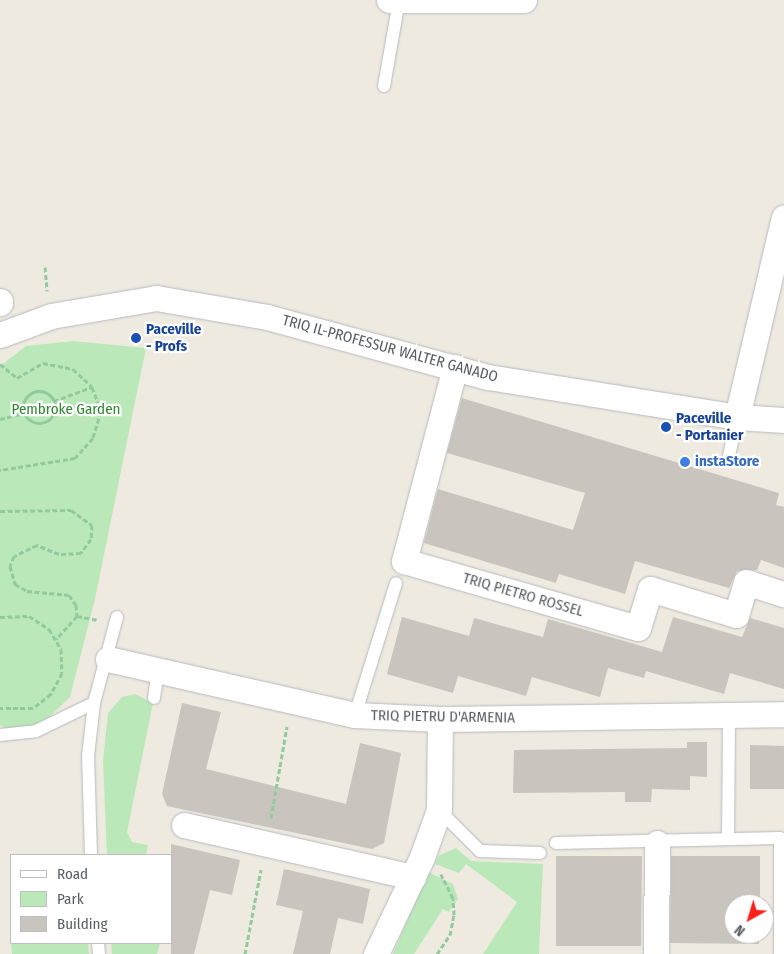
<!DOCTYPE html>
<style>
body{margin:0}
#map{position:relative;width:784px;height:954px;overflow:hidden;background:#eeeae0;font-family:"Fira Sans Condensed",sans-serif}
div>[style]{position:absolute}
.green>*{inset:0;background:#bbe8b9}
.building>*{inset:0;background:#c9c4bd}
.path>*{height:3px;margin-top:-1.5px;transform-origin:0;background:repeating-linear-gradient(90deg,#92ca9f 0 5px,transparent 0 7.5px)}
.path>.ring{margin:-1.5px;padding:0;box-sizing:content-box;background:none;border:3px solid #92ca9f;border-radius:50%}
.roads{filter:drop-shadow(0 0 1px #b6b9be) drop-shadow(0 0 1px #b6b9be)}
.lane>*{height:12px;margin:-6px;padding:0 6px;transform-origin:6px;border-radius:6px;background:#fff}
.street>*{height:25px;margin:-12.5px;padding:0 12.5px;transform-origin:12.5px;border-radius:12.5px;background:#fff}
.dots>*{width:14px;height:14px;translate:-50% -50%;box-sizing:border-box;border:2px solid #fff;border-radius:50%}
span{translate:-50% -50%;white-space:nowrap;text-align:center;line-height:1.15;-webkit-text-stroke:4.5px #fff;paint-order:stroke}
.transit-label{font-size:15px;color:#164399;font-weight:700}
.left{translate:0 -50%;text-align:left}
.street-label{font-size:15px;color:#595e63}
.park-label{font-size:15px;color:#2d872c}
.shop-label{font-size:15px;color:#366cbe;font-weight:700}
.legend{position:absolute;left:10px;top:854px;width:162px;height:90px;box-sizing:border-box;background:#fff;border:1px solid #bdbfc1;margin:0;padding:6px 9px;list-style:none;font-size:15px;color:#595e63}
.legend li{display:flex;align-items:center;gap:10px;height:25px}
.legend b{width:25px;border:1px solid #bdbfc1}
.north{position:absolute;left:724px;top:894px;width:50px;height:50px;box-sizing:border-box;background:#fff;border:1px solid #bdbfc1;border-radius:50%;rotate:219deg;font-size:14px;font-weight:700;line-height:20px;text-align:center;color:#595e63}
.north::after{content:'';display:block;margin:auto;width:18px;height:22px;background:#fa2019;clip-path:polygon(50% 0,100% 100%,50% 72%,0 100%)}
</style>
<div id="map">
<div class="green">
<i style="clip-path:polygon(73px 341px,146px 348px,95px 599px,70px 697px,44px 722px,10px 731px,0 725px,0 366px,26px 346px)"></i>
<i style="clip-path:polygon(135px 694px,153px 703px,127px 832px,132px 842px,148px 845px,146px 855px,107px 855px,103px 761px,108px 713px,122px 697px)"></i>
<i style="clip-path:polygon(456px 848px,471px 861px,543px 864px,539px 954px,483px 954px,517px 902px,466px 864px,459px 873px,435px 864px,438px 856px)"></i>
<i style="clip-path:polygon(428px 872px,453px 884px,458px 899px,449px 912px,443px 909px,414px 954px,393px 954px)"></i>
<i style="clip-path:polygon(10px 930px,11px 943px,88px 943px,89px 954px,12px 954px)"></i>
<i style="clip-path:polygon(111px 943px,160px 943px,157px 954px,112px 954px)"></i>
</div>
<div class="building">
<i style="clip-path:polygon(462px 398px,779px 493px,776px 505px,784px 507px,784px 568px,761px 560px,757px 570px,737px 571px,729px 588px,635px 561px,625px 594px,559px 574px,556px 583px,424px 543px,438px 489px,573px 530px,585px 493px,447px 453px)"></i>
<i style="clip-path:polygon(402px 617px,469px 636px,474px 618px,543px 637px,548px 619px,662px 652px,673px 617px,742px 637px,750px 618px,784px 628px,784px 689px,730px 673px,724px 694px,646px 671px,644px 678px,608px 668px,600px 697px,532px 677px,526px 696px,458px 676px,453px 693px,387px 674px)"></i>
<i style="clip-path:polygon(182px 703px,221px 712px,206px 769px,346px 804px,360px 743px,401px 753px,384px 843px,372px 849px,167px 806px,162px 794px)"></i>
<i style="clip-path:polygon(687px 742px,707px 742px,707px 777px,690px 776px,690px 790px,652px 789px,651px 802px,625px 802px,625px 792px,513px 793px,514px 750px,687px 748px)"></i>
<i style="clip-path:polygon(750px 745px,784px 746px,784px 789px,750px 789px)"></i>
<i style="clip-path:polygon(171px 844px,240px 860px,232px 895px,210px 890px,194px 954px,171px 954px)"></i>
<i style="clip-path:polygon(556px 856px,642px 856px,641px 946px,556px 946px)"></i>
<i style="clip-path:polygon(671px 856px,760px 856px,760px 904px,734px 904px,734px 934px,759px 934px,759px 944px,670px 943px)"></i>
<i style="clip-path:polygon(284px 869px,370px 889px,363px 924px,338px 918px,330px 954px,293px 954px,303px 911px,276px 905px)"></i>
</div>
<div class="path">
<i style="left:45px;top:267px;width:24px;rotate:85deg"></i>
<i style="left:0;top:364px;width:22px;rotate:39deg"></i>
<i style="left:17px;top:378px;width:30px;rotate:-30deg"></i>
<i style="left:43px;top:363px;width:31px;rotate:11deg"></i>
<i style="left:73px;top:369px;width:26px;rotate:43deg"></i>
<i style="left:92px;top:387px;width:26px;rotate:69deg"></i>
<i style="left:101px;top:411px;width:28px;rotate:107deg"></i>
<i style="left:93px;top:438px;width:27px;rotate:132deg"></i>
<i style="left:75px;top:458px;width:76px;rotate:170.9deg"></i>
<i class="ring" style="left:23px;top:391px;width:29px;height:29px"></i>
<i style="left:54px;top:401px;width:40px;rotate:-20.2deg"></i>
<i style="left:0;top:419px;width:25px;rotate:-14deg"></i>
<i style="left:0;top:511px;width:71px;rotate:-0.8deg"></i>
<i style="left:71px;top:510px;width:26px;rotate:36deg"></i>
<i style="left:92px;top:525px;width:14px;rotate:94deg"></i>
<i style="left:91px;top:539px;width:17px;rotate:126deg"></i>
<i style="left:81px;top:553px;width:22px;rotate:177deg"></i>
<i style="left:59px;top:554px;width:24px;rotate:-158deg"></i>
<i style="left:37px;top:545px;width:25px;rotate:154deg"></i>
<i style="left:14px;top:556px;width:11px;rotate:112deg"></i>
<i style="left:10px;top:566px;width:19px;rotate:74deg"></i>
<i style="left:15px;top:584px;width:14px;rotate:30deg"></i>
<i style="left:27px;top:591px;width:42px;rotate:5.4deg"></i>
<i style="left:69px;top:595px;width:12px;rotate:55deg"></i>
<i style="left:76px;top:605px;width:11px;rotate:85deg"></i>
<i style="left:77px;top:616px;width:31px;rotate:132deg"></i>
<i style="left:77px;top:616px;width:20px;rotate:11deg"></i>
<i style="left:0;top:617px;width:29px;rotate:-2deg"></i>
<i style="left:29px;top:616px;width:24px;rotate:33deg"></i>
<i style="left:49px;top:629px;width:23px;rotate:59deg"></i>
<i style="left:61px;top:649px;width:24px;rotate:88deg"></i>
<i style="left:62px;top:673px;width:24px;rotate:118deg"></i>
<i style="left:51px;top:694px;width:23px;rotate:142deg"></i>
<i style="left:33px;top:708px;width:33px;rotate:180deg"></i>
<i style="left:271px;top:818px;width:93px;rotate:-80.1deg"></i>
<i style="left:245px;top:954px;width:86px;rotate:-79.3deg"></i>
<i style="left:437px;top:954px;width:23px;rotate:-56deg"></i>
<i style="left:450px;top:935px;width:20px;rotate:-79deg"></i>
<i style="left:454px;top:915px;width:17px;rotate:-93deg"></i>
<i style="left:453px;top:898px;width:27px;rotate:-117deg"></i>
</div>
<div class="roads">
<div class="lane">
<i style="left:384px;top:86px;width:86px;rotate:-80deg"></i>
<i style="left:729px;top:456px;width:40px;rotate:-78deg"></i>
<i style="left:154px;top:698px;width:29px;rotate:-82deg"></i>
<i style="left:355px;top:715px;width:138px;rotate:-72.7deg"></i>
<i style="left:0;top:735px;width:36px;rotate:-6deg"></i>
<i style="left:36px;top:731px;width:64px;rotate:-25.8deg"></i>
<i style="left:439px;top:810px;width:58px;rotate:45deg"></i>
<i style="left:480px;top:851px;width:60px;rotate:1.9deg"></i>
<i style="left:728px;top:839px;width:124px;rotate:-89.5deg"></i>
<i style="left:556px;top:843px;width:224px;rotate:-1.3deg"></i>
<i style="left:780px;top:838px;width:116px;rotate:90deg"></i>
<i style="left:91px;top:855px;width:99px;rotate:-91.7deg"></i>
<i style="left:88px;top:756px;width:53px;rotate:-83.5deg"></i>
<i style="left:94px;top:703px;width:89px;rotate:-75deg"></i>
<i style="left:98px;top:943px;width:11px;rotate:85deg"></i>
</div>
<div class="street">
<i style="left:389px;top:0;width:135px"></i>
<i style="left:0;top:301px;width:2px;rotate:90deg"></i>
<i style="left:0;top:335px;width:54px;rotate:-20.4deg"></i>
<i style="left:51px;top:316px;width:107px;rotate:-9.7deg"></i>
<i style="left:156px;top:298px;width:113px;rotate:9.7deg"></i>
<i style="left:267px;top:317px;width:229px;rotate:15.2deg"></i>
<i style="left:488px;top:377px;width:252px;rotate:9.1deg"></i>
<i style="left:737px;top:417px;width:47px;rotate:3.7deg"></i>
<i style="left:455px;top:367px;width:201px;rotate:104.7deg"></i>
<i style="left:404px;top:561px;width:243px;rotate:16deg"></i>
<i style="left:638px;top:628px;width:41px;rotate:-72.9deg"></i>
<i style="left:650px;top:589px;width:90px;rotate:16.8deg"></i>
<i style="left:736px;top:615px;width:34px;rotate:-73deg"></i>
<i style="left:746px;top:582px;width:40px;rotate:18deg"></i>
<i style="left:737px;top:417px;width:205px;rotate:-76.8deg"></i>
<i style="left:108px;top:659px;width:253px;rotate:12.8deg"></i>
<i style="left:355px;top:715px;width:85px;rotate:2.7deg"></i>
<i style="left:440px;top:719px;width:344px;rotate:-0.8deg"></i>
<i style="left:184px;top:825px;width:235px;rotate:12.8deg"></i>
<i style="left:376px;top:954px;width:107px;rotate:-64.6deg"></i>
<i style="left:422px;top:857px;width:50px;rotate:-70.1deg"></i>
<i style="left:439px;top:810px;width:91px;rotate:-89.4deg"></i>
<i style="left:656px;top:954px;width:111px;rotate:-89.5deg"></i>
</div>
</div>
<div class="dots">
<i style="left:136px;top:338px;background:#1a4fb4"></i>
<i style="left:666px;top:427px;background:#1a4fb4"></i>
<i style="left:685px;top:462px;background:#3f7fe0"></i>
</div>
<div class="transit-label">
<span class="left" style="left:146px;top:338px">Paceville<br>- Profs</span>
<span class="left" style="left:676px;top:427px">Paceville<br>- Portanier</span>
</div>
<div class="street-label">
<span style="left:390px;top:349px;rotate:15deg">TRIQ IL-PROFESSUR WALTER GANADO</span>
<span style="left:523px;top:595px;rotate:16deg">TRIQ PIETRO ROSSEL</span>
<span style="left:443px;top:717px;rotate:1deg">TRIQ PIETRU D'ARMENIA</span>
</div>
<div class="park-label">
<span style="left:66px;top:410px">Pembroke Garden</span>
</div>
<div class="shop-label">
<span class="left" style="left:695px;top:462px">instaStore</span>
</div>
<ul class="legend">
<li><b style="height:6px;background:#fff"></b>Road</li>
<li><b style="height:14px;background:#bbe8b9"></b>Park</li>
<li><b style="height:14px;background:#c9c4bd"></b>Building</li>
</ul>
<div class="north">N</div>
</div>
